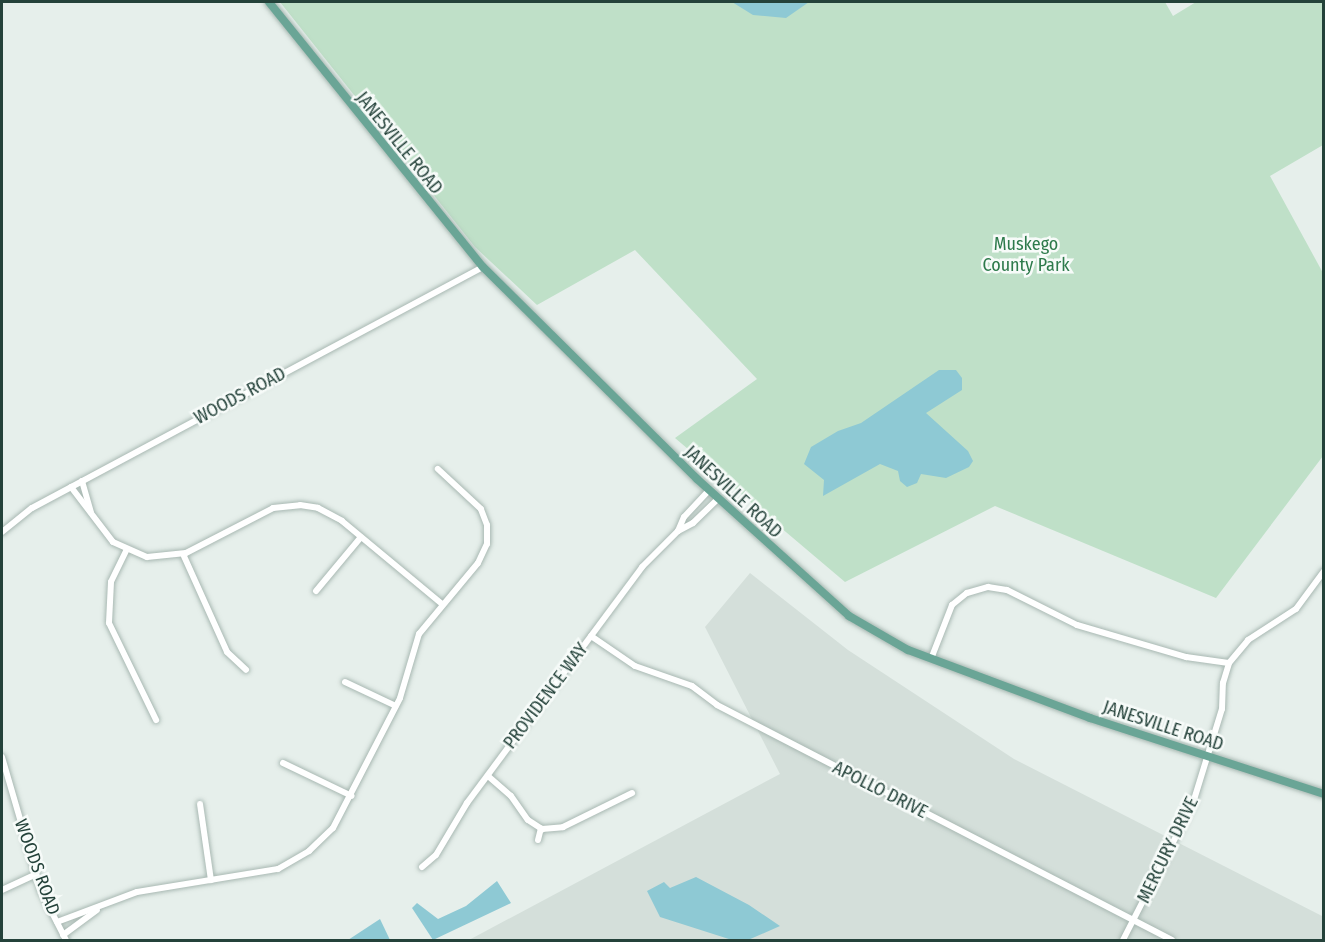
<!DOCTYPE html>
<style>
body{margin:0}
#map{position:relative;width:1325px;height:942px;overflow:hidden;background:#e6efeb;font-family:"Fira Sans Condensed",sans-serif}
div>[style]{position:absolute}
.built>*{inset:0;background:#d4dfda}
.green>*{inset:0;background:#bfe0c8}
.water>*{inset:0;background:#8ec9d4}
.roads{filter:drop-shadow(0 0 2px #a8b8b2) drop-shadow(0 0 2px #a8b8b2)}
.minor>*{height:6px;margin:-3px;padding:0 3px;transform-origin:3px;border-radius:3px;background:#fff}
.major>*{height:8px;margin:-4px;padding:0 4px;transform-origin:4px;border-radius:4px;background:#6aa596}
span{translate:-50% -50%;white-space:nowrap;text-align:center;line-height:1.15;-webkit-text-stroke:5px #f7fbf9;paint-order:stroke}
.street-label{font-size:18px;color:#24423a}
.park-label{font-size:18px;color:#2d7a4b}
.frame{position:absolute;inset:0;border:3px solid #24423a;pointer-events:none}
</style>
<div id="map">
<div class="built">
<i style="clip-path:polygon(750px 573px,848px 650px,1014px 759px,1324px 917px,1323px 940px,469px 940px,780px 774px,705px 627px)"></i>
</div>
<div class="green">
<i style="clip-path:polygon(280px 2px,1165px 2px,1173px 16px,1196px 2px,1323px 2px,1323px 145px,1270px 176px,1323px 273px,1323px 456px,1216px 598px,995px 506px,845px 582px,675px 438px,757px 379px,635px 250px,537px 305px,475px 247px)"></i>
</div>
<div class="water">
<i style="clip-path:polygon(732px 2px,809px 2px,786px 18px,753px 15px)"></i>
<i style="clip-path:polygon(939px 370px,956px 370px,962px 378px,962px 390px,926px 413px,968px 451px,973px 461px,969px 467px,946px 478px,921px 474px,917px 483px,907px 487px,900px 481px,898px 471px,880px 464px,823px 496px,824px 480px,804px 464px,811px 447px,838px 431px,861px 423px)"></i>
<i style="clip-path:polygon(696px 877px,749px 905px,780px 926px,748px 940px,732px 940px,660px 917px,647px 891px,664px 882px,670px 888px)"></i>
<i style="clip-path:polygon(497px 881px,511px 903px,433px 940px,412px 908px,417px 903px,438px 919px,466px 906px)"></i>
<i style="clip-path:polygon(380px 919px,390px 940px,348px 940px)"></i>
</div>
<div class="roads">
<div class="minor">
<i style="left:82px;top:481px;width:32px;rotate:74deg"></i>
<i style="left:71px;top:487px;width:69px;rotate:52.6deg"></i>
<i style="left:113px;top:542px;width:37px;rotate:24deg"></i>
<i style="left:147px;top:557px;width:39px;rotate:-6deg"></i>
<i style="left:186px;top:553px;width:98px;rotate:-27.3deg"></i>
<i style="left:273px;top:508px;width:27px;rotate:-6deg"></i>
<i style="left:300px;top:505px;width:18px;rotate:9deg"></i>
<i style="left:318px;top:508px;width:27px;rotate:28deg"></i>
<i style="left:342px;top:521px;width:130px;rotate:39.7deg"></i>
<i style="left:678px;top:531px;width:15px;rotate:-67deg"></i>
<i style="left:684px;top:517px;width:37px;rotate:-47deg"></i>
<i style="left:2px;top:532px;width:38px;rotate:-39deg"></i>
<i style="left:32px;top:508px;width:511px;rotate:-28.12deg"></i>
<i style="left:126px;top:551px;width:34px;rotate:116deg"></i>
<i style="left:111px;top:582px;width:41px;rotate:92.8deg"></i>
<i style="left:109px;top:623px;width:108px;rotate:64.1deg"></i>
<i style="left:183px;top:554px;width:107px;rotate:65.8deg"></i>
<i style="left:227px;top:652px;width:26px;rotate:43deg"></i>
<i style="left:316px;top:591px;width:70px;rotate:-50.2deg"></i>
<i style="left:591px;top:636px;width:53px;rotate:34.3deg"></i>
<i style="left:635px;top:666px;width:60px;rotate:19.3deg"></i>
<i style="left:692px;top:686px;width:31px;rotate:37deg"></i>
<i style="left:717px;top:705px;width:512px;rotate:27.32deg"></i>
<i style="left:931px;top:659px;width:58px;rotate:-68.7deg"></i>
<i style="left:952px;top:605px;width:19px;rotate:-39deg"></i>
<i style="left:967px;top:593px;width:22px;rotate:-16deg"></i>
<i style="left:988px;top:587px;width:19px;rotate:9deg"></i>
<i style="left:1007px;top:590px;width:78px;rotate:26.6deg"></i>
<i style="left:1077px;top:625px;width:114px;rotate:16.4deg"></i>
<i style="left:1186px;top:657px;width:43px;rotate:7.9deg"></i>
<i style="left:345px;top:682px;width:56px;rotate:25.2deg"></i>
<i style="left:2px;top:757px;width:140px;rotate:73.8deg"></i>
<i style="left:41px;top:891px;width:55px;rotate:63deg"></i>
<i style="left:283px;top:763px;width:76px;rotate:25.6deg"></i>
<i style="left:488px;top:776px;width:30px;rotate:41deg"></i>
<i style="left:511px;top:796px;width:29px;rotate:55deg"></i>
<i style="left:528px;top:820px;width:17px;rotate:33deg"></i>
<i style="left:542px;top:829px;width:21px;rotate:-5deg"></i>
<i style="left:563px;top:827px;width:77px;rotate:-26.2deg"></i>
<i style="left:200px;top:804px;width:77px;rotate:81.8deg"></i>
<i style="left:538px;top:840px;width:12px;rotate:-76deg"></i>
<i style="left:422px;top:867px;width:18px;rotate:-41deg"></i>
<i style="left:436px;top:855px;width:61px;rotate:-59.2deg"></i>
<i style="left:467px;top:803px;width:294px;rotate:-53.4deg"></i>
<i style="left:642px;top:567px;width:51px;rotate:-45deg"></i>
<i style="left:678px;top:531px;width:17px;rotate:-28deg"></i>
<i style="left:693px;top:523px;width:35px;rotate:-44deg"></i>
<i style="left:2px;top:890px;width:38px;rotate:-25deg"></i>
<i style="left:57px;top:922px;width:85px;rotate:-20.6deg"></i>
<i style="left:137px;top:892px;width:143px;rotate:-9.3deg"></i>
<i style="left:278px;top:869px;width:36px;rotate:-30deg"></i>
<i style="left:309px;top:851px;width:33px;rotate:-44deg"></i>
<i style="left:333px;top:828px;width:146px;rotate:-62.7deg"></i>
<i style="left:400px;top:698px;width:67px;rotate:-73.5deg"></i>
<i style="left:419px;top:634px;width:92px;rotate:-50.3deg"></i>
<i style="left:478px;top:563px;width:21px;rotate:-65deg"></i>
<i style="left:487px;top:544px;width:19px;rotate:-90deg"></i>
<i style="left:487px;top:525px;width:17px;rotate:-111deg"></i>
<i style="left:481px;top:509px;width:59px;rotate:-137.1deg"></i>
<i style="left:63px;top:935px;width:42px;rotate:-36.3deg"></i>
<i style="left:1123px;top:940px;width:154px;rotate:-62.9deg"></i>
<i style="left:1193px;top:803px;width:98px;rotate:-72.9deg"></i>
<i style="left:1222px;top:709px;width:26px;rotate:-88deg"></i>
<i style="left:1223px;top:683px;width:21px;rotate:-73deg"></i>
<i style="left:1229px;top:663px;width:30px;rotate:-50deg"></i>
<i style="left:1248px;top:640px;width:57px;rotate:-32.9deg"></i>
<i style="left:1296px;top:609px;width:47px;rotate:-53.6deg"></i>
</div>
<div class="major">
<i style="left:269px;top:2px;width:341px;rotate:51.1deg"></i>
<i style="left:483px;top:267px;width:301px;rotate:44.7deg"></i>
<i style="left:697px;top:479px;width:205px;rotate:42deg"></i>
<i style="left:849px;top:616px;width:68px;rotate:30deg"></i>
<i style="left:908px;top:650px;width:194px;rotate:20.5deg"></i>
<i style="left:1090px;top:718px;width:246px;rotate:18deg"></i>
</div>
</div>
<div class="street-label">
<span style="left:399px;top:143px;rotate:51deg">JANESVILLE ROAD</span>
<span style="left:240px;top:396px;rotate:-28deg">WOODS ROAD</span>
<span style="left:733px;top:492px;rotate:43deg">JANESVILLE ROAD</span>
<span style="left:546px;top:696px;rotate:-53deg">PROVIDENCE WAY</span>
<span style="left:1163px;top:726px;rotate:18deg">JANESVILLE ROAD</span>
<span style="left:880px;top:790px;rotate:27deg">APOLLO DRIVE</span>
<span style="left:1168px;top:850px;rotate:-64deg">MERCURY DRIVE</span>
<span style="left:37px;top:867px;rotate:70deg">WOODS ROAD</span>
</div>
<div class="park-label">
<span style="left:1026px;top:255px">Muskego<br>County Park</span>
</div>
<div class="frame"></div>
</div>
